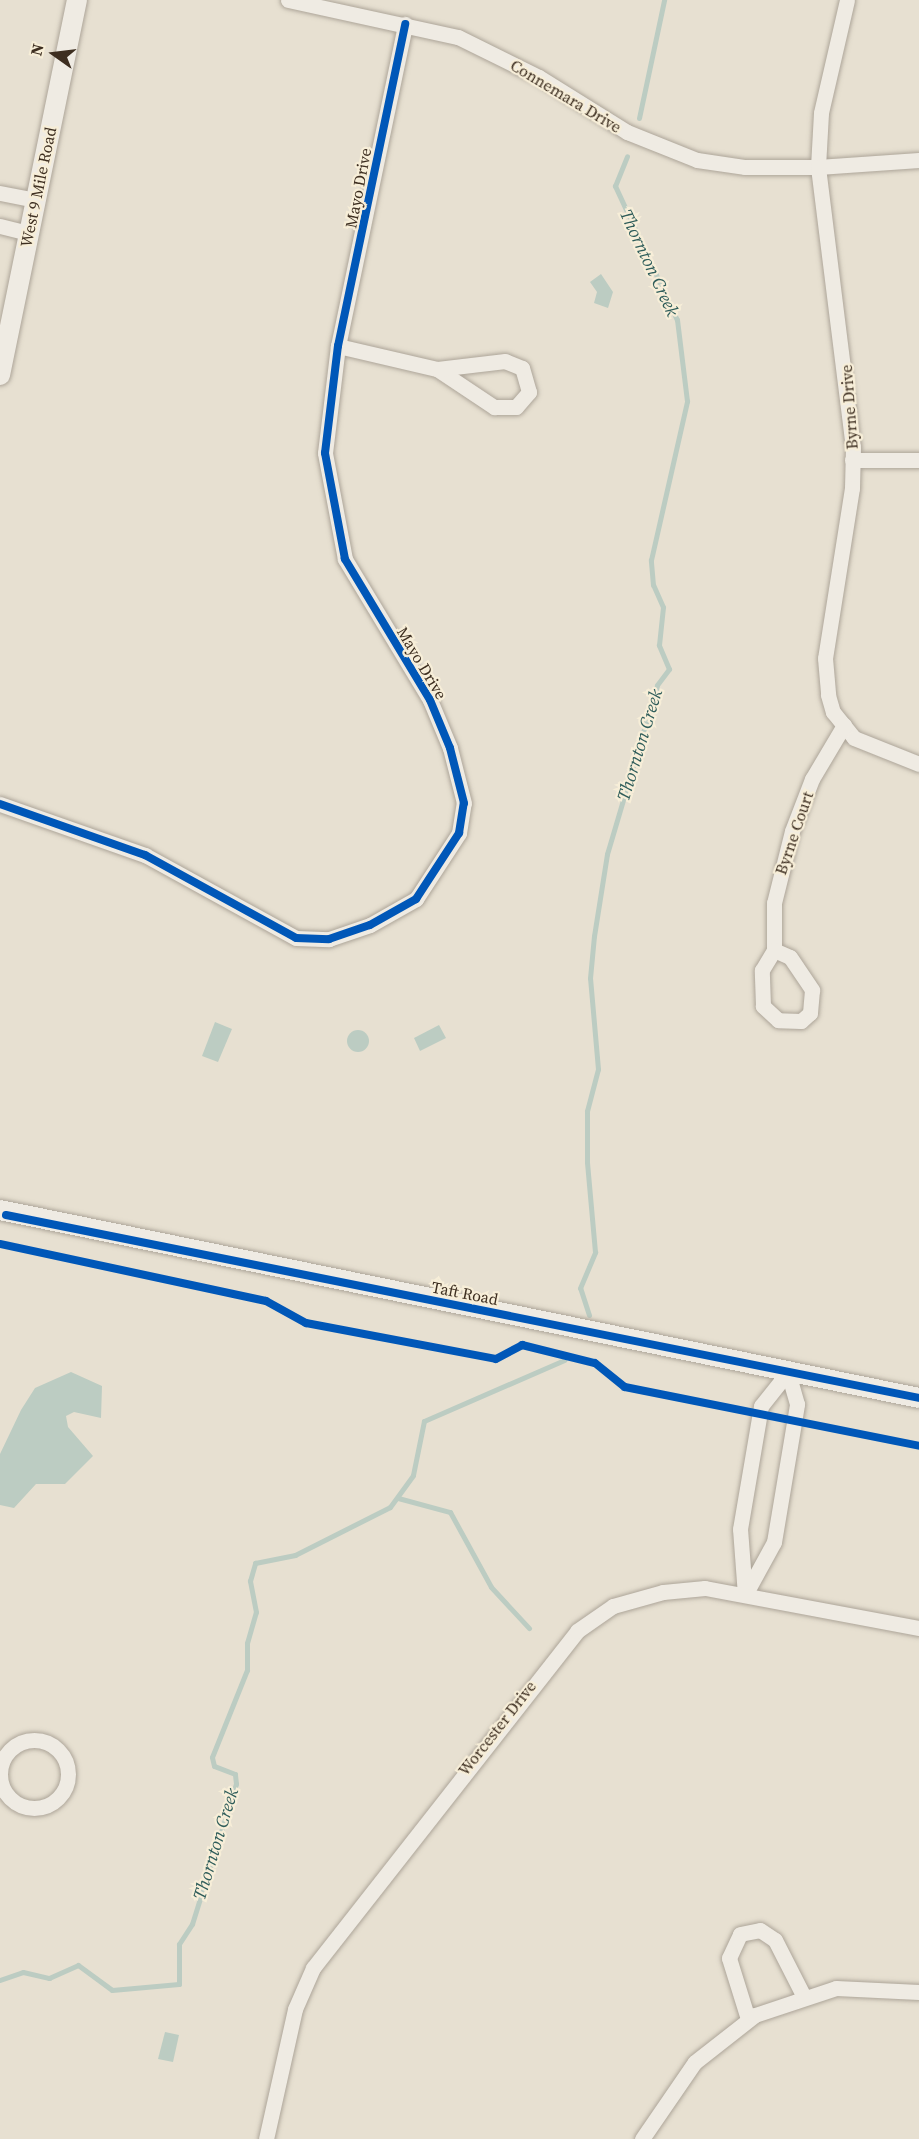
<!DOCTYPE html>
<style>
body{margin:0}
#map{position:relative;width:919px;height:2139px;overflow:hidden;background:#e7e0d1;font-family:"Source Serif 4",serif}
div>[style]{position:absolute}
.water>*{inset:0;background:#bcccc2}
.round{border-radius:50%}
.stream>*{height:5px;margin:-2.5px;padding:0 2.5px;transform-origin:2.5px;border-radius:2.5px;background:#bcccc2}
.roads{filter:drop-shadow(0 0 2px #ada599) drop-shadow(0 0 2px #ada599)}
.minor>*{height:15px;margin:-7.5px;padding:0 7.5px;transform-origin:7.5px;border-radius:7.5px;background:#efebe3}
.minor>.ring{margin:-7.5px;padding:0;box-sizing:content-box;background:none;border:15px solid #efebe3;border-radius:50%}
.tertiary>*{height:20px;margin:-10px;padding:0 10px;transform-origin:10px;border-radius:10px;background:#efebe3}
.cycleway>*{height:8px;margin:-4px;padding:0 4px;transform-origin:4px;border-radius:4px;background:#0057b8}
span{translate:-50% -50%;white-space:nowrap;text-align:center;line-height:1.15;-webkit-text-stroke:4.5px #f7eed8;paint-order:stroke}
.street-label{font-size:16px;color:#3d2e20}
.water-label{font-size:18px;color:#2f5d5a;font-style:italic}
.north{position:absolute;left:24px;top:24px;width:60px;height:60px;-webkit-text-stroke:4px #f7eed8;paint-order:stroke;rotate:284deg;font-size:16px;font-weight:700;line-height:24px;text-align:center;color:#3d2e20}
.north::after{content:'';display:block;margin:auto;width:21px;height:27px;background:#3d2e20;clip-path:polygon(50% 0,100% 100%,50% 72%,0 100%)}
</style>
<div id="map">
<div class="water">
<i style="clip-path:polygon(601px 274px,613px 292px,608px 308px,594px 303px,597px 292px,590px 282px)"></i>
<i style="clip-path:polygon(215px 1022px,232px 1029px,218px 1062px,202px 1056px)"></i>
<i style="clip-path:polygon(439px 1025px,446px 1038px,420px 1051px,414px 1038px)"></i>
<i class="round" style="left:347px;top:1030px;width:22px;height:22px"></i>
<i style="clip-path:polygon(71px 1372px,102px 1386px,101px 1418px,74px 1412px,66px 1416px,68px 1427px,93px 1456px,65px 1484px,36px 1484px,14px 1508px,0 1505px,0 1454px,21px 1410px,35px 1388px)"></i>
<i style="clip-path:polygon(165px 2032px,179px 2035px,173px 2062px,158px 2059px)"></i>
</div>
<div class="stream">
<i style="left:639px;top:118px;width:121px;rotate:-78deg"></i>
<i style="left:589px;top:1315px;width:28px;rotate:-108deg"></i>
<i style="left:580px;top:1288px;width:39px;rotate:-67deg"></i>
<i style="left:595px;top:1252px;width:90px;rotate:-95.1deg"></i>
<i style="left:587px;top:1162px;width:51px;rotate:-90deg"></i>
<i style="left:587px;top:1111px;width:43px;rotate:-75.3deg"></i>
<i style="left:598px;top:1069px;width:91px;rotate:-95deg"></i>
<i style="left:590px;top:978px;width:42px;rotate:-84.6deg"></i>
<i style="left:594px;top:936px;width:83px;rotate:-81deg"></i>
<i style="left:607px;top:854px;width:176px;rotate:-73.5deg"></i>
<i style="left:657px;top:685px;width:20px;rotate:-53deg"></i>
<i style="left:669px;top:669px;width:26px;rotate:-113deg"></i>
<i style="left:659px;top:645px;width:38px;rotate:-84deg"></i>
<i style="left:663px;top:607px;width:24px;rotate:-114deg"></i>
<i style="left:653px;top:585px;width:25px;rotate:-95deg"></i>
<i style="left:651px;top:560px;width:163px;rotate:-77.2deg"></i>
<i style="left:687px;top:401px;width:82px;rotate:-97deg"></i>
<i style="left:677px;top:320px;width:148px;rotate:-114.8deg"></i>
<i style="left:615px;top:186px;width:32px;rotate:-68deg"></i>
<i style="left:398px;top:1498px;width:54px;rotate:15.1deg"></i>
<i style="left:450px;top:1512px;width:85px;rotate:61.3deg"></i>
<i style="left:491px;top:1587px;width:56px;rotate:47.2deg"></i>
<i style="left:0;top:1980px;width:24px;rotate:-19deg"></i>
<i style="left:23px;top:1972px;width:27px;rotate:13deg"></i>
<i style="left:49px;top:1978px;width:32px;rotate:-24deg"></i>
<i style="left:78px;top:1965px;width:42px;rotate:36.3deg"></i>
<i style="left:112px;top:1990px;width:67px;rotate:-5.1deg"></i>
<i style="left:179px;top:1984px;width:40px;rotate:-90deg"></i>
<i style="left:179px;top:1944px;width:24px;rotate:-57deg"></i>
<i style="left:192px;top:1924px;width:147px;rotate:-72.6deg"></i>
<i style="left:236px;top:1784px;width:10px;rotate:-96deg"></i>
<i style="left:235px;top:1774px;width:22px;rotate:-159deg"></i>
<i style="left:214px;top:1766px;width:9px;rotate:-103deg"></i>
<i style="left:212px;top:1757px;width:94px;rotate:-68.1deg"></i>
<i style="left:247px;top:1670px;width:27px;rotate:-90deg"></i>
<i style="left:247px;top:1643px;width:32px;rotate:-74deg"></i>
<i style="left:256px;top:1612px;width:32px;rotate:-101deg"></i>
<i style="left:250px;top:1581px;width:19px;rotate:-74deg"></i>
<i style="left:255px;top:1563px;width:41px;rotate:-11.3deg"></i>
<i style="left:295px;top:1555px;width:106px;rotate:-26.8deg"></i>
<i style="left:390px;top:1507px;width:39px;rotate:-54deg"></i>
<i style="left:413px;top:1475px;width:55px;rotate:-78.5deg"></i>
<i style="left:424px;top:1421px;width:153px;rotate:-23.5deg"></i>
</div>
<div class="roads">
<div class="minor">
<i style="left:288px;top:0;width:174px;rotate:12.3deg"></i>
<i style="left:458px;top:37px;width:90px;rotate:26.3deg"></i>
<i style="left:539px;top:77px;width:104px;rotate:32deg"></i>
<i style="left:627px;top:132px;width:75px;rotate:21.8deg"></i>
<i style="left:697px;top:160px;width:49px;rotate:8.3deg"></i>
<i style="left:745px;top:167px;width:73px"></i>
<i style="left:818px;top:167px;width:101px;rotate:-4deg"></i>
<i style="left:847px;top:0;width:116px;rotate:103deg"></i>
<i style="left:821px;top:113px;width:54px;rotate:93.2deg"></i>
<i style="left:818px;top:167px;width:282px;rotate:82.9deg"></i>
<i style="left:853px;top:447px;width:41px;rotate:91.4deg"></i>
<i style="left:852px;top:488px;width:172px;rotate:99deg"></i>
<i style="left:825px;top:658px;width:37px;rotate:85deg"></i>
<i style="left:828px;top:695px;width:18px;rotate:74deg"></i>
<i style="left:833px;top:712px;width:33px;rotate:51deg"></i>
<i style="left:854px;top:738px;width:70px;rotate:21.8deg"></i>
<i style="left:0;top:193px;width:37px;rotate:11deg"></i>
<i style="left:0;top:226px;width:30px;rotate:14deg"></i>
<i style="left:338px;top:346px;width:102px;rotate:13.1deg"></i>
<i style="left:437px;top:369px;width:69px;rotate:33.7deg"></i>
<i style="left:494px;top:407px;width:22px"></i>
<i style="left:516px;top:407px;width:20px;rotate:-49deg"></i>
<i style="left:529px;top:392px;width:25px;rotate:-106deg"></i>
<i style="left:522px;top:368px;width:18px;rotate:-158deg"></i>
<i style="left:505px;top:361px;width:68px;rotate:173.3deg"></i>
<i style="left:852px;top:460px;width:67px"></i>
<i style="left:0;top:804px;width:154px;rotate:19.4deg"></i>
<i style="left:145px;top:855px;width:172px;rotate:28.8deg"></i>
<i style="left:296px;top:938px;width:33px;rotate:2deg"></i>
<i style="left:329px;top:939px;width:43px;rotate:-18.9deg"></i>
<i style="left:370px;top:925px;width:53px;rotate:-29.5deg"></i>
<i style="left:416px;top:899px;width:79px;rotate:-56.9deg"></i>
<i style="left:459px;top:833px;width:30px;rotate:-81deg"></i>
<i style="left:464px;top:803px;width:57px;rotate:-104.3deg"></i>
<i style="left:450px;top:748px;width:52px;rotate:-112.6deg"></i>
<i style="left:430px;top:700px;width:165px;rotate:-121.1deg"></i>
<i style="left:345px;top:559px;width:108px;rotate:-100.7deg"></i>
<i style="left:325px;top:453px;width:108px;rotate:-83.1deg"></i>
<i style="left:338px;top:346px;width:329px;rotate:-78.2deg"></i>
<i style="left:774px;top:950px;width:47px;rotate:-90deg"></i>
<i style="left:774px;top:903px;width:74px;rotate:-76deg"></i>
<i style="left:792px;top:831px;width:56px;rotate:-69deg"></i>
<i style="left:812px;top:779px;width:63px;rotate:-59.3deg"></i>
<i style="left:774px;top:950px;width:17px;rotate:24deg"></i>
<i style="left:790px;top:957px;width:40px;rotate:56deg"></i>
<i style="left:812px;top:990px;width:23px;rotate:95deg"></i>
<i style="left:810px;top:1013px;width:12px;rotate:138deg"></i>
<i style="left:801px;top:1021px;width:23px;rotate:-178deg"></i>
<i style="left:778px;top:1020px;width:21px;rotate:-137deg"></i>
<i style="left:763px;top:1006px;width:36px;rotate:-92deg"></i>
<i style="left:762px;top:970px;width:23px;rotate:-59deg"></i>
<i style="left:745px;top:1595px;width:66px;rotate:-94.3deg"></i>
<i style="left:740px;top:1529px;width:125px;rotate:-80.3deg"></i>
<i style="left:761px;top:1406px;width:43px;rotate:-51.5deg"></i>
<i style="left:745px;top:1595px;width:60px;rotate:-61.3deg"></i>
<i style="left:774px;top:1542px;width:140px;rotate:-80.5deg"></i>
<i style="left:797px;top:1404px;width:33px;rotate:-106deg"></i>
<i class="ring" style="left:0;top:1740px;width:53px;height:53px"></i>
<i style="left:748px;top:2019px;width:64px;rotate:-107.3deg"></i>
<i style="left:729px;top:1958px;width:26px;rotate:-65deg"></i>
<i style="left:740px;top:1934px;width:20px;rotate:-11deg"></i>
<i style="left:760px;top:1930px;width:18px;rotate:34deg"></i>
<i style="left:775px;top:1940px;width:62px;rotate:63deg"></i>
<i style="left:266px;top:2139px;width:133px;rotate:-77.4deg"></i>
<i style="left:295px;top:2009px;width:45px;rotate:-66.3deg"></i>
<i style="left:313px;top:1968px;width:428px;rotate:-51.9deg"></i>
<i style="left:577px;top:1631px;width:44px;rotate:-34.8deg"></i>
<i style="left:613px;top:1606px;width:52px;rotate:-15.6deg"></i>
<i style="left:663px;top:1592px;width:42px;rotate:-5.4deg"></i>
<i style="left:705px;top:1588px;width:218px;rotate:10.6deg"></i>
<i style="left:642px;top:2139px;width:93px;rotate:-55.5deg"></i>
<i style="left:695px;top:2062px;width:76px;rotate:-38.1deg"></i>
<i style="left:755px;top:2015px;width:85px;rotate:-18.4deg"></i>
<i style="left:836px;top:1988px;width:83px;rotate:2.8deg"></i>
</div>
<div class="tertiary">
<i style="left:0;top:375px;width:383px;rotate:-78.4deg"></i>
<i style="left:0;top:1210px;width:938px;rotate:11.56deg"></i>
</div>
</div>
<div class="cycleway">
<i style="left:0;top:804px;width:154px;rotate:19.4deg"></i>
<i style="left:145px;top:855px;width:172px;rotate:28.8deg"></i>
<i style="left:296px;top:938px;width:33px;rotate:2deg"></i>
<i style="left:329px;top:939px;width:43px;rotate:-18.9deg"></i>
<i style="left:370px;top:925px;width:53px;rotate:-29.5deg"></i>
<i style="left:416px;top:899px;width:79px;rotate:-56.9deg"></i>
<i style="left:459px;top:833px;width:30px;rotate:-81deg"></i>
<i style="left:464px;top:803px;width:57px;rotate:-104.3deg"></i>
<i style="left:450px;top:748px;width:52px;rotate:-112.6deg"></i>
<i style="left:430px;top:700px;width:165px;rotate:-121.1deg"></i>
<i style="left:345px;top:559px;width:108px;rotate:-100.7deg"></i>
<i style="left:325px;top:453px;width:108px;rotate:-83.1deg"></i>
<i style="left:338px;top:346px;width:329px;rotate:-78.2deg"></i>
<i style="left:6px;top:1215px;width:931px;rotate:11.33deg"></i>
<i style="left:0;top:1244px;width:272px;rotate:12.1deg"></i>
<i style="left:266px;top:1301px;width:46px;rotate:28.8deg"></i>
<i style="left:306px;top:1323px;width:193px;rotate:10.7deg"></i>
<i style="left:496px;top:1359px;width:30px;rotate:-28deg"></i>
<i style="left:522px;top:1345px;width:75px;rotate:13.9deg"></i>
<i style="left:595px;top:1363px;width:38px;rotate:39deg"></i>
<i style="left:625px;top:1387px;width:300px;rotate:11.3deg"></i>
</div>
<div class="street-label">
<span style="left:566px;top:96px;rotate:31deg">Connemara Drive</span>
<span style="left:38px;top:187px;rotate:-78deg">West 9 Mile Road</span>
<span style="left:358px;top:188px;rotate:-79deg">Mayo Drive</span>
<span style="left:849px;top:407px;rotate:-94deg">Byrne Drive</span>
<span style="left:422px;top:663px;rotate:59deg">Mayo Drive</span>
<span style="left:794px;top:833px;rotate:-71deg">Byrne Court</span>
<span style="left:465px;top:1293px;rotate:11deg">Taft Road</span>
<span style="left:497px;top:1728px;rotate:-52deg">Worcester Drive</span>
</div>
<div class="water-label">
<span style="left:649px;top:263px;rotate:65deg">Thornton Creek</span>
<span style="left:640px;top:745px;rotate:-73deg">Thornton Creek</span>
<span style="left:216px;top:1844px;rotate:-73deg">Thornton Creek</span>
</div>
<div class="north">N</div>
</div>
